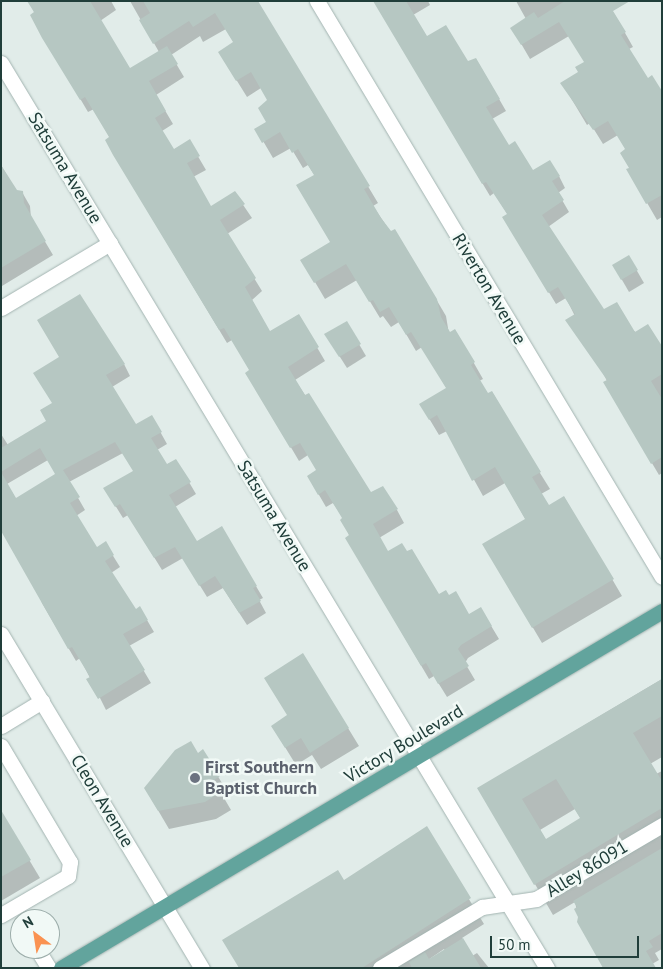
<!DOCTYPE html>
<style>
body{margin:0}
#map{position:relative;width:663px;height:969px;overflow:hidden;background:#e1ece9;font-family:"PT Sans",sans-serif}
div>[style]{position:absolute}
.shadow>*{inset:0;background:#0003}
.building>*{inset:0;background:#b6c7c2}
.roads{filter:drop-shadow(0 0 1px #a3b4b1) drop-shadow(0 0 1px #a3b4b1)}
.minor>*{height:15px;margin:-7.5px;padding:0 7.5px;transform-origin:7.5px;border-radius:7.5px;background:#fff}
.major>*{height:15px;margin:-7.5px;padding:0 7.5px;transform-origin:7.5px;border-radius:7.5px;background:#62a49d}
.dots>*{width:14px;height:14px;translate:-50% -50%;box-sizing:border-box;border:2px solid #f1f9f6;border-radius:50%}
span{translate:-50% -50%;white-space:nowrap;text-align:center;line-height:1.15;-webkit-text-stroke:5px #f1f9f6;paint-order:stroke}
.street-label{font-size:18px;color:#203e3a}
.worship-label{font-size:18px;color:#5b616d;font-weight:700}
.left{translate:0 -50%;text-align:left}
.frame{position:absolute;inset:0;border:2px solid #203e3a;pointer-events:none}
.north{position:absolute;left:10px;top:909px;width:50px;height:50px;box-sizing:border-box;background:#f1f9f6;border:1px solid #9daeab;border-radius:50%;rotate:329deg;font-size:14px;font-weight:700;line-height:20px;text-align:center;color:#203e3a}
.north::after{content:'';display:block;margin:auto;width:18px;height:22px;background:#fa9251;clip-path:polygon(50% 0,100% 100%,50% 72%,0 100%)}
.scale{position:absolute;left:490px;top:936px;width:149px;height:22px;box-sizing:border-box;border:2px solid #203e3a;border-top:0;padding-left:6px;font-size:15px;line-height:18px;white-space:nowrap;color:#203e3a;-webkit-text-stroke:4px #f1f9f6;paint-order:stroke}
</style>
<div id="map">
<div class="shadow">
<i style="clip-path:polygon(29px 1px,111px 1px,116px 10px,100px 21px,130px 69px,159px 52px,130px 1px,257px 1px,378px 203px,373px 206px,436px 299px,446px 316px,449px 334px,455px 330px,483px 379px,479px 381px,487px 395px,492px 392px,540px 473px,550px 489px,541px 494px,548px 507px,564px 497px,622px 596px,542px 643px,484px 545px,526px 520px,505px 483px,483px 496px,447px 431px,439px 435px,421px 405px,447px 389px,422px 347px,416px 351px,399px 322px,391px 327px,383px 316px,380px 318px,357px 280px,325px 299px,302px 260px,332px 243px,315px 176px,308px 165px,303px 168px,291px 148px,273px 158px,256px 129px,267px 122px,269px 101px,261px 88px,247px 97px,229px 68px,234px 43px,226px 29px,203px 42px,200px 36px,171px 55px,184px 77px,156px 95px,173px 124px,162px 131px,173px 150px,189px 141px,206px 170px,193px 177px,211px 208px,235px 193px,252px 218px,227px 234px,262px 291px,252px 300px,270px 333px,298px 315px,325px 361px,295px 380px,371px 494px,397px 510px,404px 523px,379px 538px,388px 552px,438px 596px,469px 616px,481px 609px,499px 639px,468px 658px,465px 663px,475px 680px,447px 697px,434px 676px,429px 679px,354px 551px,344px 519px,333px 503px,326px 507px,308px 476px,318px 471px,308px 455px,299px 461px,247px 373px,251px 371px,232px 340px,227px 343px,122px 168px,110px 138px,94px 109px,88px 112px,52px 51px)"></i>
<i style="clip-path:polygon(374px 1px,428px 1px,430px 5px,413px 15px,427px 38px,467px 63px,476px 59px,506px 111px,492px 119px,509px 147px,533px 172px,559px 176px,565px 188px,558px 193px,569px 212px,548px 227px,603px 311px,662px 349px,662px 473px,659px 475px,604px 382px,607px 381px,566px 298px,556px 304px,511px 229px,508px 215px,494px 193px,490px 196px)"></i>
<i style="clip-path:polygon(516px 1px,607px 1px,633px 47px,629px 49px,647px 79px,662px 93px,662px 217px,657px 220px,628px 170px,631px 168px,627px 150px,618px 135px,603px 144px,590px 123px,587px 125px,562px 83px,580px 73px,585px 62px,569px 36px,530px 59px,512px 28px,526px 19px)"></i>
<i style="clip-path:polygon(1px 165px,16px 191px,22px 192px,30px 206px,31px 218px,53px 255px,2px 286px)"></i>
<i style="clip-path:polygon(629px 257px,644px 283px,629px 292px,614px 266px)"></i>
<i style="clip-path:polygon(346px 322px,366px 356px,347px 368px,333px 346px)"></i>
<i style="clip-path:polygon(evenodd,124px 364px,130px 376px,112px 387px,136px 426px,152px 417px,167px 444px,157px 450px,166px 465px,176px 460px,196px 494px,175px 507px,197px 543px,222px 528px,263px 598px,259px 600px,266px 613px,247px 625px,223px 588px,207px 597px,183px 558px,162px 570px,128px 515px,123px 518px,105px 489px,134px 471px,123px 453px,69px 482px,85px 510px,76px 516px,96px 549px,105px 543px,120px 567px,111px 573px,135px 610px,140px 608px,154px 632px,129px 646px,151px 683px,106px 710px,80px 658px,76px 661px,42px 603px,1px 480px,1px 434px,8px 445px,48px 421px,41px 410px,124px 364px,48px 460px,57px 475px,16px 499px,7px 484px,48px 460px)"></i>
<i style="clip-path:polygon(evenodd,662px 679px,662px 757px,650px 764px,656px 774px,662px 771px,662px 949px,655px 953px,659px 960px,652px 964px,579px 921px,575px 902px,553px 915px,479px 788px,662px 679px,575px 809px,581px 819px,546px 840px,540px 830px,575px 809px)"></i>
<i style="clip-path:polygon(272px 726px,348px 728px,359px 746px,321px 769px,312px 755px,296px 765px)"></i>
<i style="clip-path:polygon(203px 751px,229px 795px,224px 798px,231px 810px,216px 819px,169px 829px,145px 788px)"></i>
<i style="clip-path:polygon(1px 813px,40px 878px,1px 901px)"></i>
<i style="clip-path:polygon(426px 828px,484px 924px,462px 938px,472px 956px,477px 953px,489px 968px,455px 968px,444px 949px,428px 960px,432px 968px,239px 968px,344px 881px)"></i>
</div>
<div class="building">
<i style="clip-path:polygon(27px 1px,90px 1px,130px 68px,167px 46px,178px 64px,149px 81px,166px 111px,155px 118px,174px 149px,190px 139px,200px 156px,187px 163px,211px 206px,235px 191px,245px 204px,220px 220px,256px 278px,245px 287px,270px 331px,299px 314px,319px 347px,288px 367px,305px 395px,309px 393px,371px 492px,383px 486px,398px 509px,373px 524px,388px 551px,402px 543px,407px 551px,412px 549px,439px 594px,446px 590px,449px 595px,456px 591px,469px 614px,481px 607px,492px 626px,461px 645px,458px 649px,469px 666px,438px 684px,426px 663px,421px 666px,345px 538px,349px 535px,340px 520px,342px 518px,325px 490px,318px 495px,307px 476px,316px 470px,300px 443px,290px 448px,245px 373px,249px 370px,224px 328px,219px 330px,113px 155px,105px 140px,109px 137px,85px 97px,80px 100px,42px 38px,30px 15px,34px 12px)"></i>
<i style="clip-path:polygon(143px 1px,258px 1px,370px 186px,364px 189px,381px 218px,391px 231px,395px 229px,437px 299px,441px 317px,450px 332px,455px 329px,475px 362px,471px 365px,488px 393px,492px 391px,541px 472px,532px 477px,549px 505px,564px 496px,614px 579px,532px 628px,482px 544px,525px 519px,495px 467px,472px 481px,437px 415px,429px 420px,419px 404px,446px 388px,411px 332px,406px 335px,389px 307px,380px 312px,373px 300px,369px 302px,346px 264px,314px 283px,300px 260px,330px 242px,296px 185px,314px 175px,298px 149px,292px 153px,280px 132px,262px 143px,254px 129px,266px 122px,258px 108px,267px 100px,251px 72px,236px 81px,218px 52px,233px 42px,215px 13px,193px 27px,189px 21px,153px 44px,139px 20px,150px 13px)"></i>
<i style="clip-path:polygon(373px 1px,406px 1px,427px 36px,446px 25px,468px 61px,476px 58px,500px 99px,486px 107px,509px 145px,515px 141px,533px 170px,550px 160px,560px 176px,552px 181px,564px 200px,542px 215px,604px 309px,617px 302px,635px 332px,648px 324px,662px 346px,662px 374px,651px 381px,662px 399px,662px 457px,651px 464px,603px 382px,607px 380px,565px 320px,575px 314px,558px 287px,548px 293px,502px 217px,507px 214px,486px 182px,482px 184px)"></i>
<i style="clip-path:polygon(565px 1px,630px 1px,613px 11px,626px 32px,621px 35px,648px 78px,652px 75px,662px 91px,662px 195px,646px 204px,626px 169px,629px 168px,620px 153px,625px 149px,608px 121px,593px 130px,560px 83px,578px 72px,575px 67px,584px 62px,559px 22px,521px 45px,510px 28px,534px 12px,538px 18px)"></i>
<i style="clip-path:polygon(1px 165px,17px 190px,23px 191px,24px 203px,46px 241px,1px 268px)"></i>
<i style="clip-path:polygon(629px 255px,638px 270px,621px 280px,612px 265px)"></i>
<i style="clip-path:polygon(80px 294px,125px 364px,106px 375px,136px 424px,152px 415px,162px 432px,151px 438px,167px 464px,176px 459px,191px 482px,169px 495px,197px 541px,222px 526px,257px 586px,253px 588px,261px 601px,239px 613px,215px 576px,199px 586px,175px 547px,154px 558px,120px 504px,115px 507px,103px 488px,133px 471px,115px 442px,63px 470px,80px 497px,70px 503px,97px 547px,106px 541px,114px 555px,105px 561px,136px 609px,140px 606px,148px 620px,123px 634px,145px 670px,98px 699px,86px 679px,90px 677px,72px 647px,68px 649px,1px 531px,1px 472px,16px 498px,55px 474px,40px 448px,1px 472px,1px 448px,46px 421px,40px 410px,52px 403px,33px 373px,59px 357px,37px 320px)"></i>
<i style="clip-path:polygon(347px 321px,361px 344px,339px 357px,324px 334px)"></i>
<i style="clip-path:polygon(303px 653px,349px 728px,310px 753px,301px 738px,285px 748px,271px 726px,287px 715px,264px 678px)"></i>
<i style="clip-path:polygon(evenodd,662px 679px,662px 716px,633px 733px,662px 781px,662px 808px,534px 885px,477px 788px,662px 679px,556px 779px,580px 818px,546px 839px,522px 799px,556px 779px)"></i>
<i style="clip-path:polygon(191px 741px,198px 753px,203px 749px,220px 776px,214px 780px,221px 792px,205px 802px,158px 811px,144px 788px,175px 750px)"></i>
<i style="clip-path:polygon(1px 810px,31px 860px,1px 877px)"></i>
<i style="clip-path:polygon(427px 826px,471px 898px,362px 968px,239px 968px,222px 940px,338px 870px,344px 880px)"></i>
<i style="clip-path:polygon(662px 848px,662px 933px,649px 941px,653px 947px,646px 951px,656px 968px,603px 968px,577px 922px,578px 917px,574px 909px,577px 907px,573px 901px)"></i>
<i style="clip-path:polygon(463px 938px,481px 968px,412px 968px,409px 962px,425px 952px,429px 959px)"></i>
</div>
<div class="roads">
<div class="minor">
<i style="left:317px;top:1px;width:671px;rotate:59.08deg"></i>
<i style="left:1px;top:63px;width:1057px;rotate:58.9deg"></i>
<i style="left:1px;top:308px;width:127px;rotate:-30.8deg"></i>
<i style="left:1px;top:634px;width:390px;rotate:59deg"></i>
<i style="left:1px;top:726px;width:48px;rotate:-31.4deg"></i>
<i style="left:1px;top:746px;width:135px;rotate:59.3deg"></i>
<i style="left:70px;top:862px;width:14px;rotate:98deg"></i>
<i style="left:68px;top:876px;width:78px;rotate:149.8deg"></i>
<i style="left:37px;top:949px;width:22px;rotate:58deg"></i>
<i style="left:380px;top:968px;width:119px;rotate:-30.9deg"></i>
<i style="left:482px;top:907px;width:55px;rotate:-8.4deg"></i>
<i style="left:536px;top:899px;width:146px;rotate:-30.4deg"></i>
</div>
<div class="major">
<i style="left:61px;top:968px;width:699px;rotate:-30.71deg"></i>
</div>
</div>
<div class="dots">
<i style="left:195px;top:778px;background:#6b7280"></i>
</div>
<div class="street-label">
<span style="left:65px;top:168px;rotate:59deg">Satsuma Avenue</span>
<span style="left:489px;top:289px;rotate:59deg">Riverton Avenue</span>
<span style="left:274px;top:516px;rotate:59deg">Satsuma Avenue</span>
<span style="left:404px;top:744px;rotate:-31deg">Victory Boulevard</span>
<span style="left:102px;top:801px;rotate:59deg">Cleon Avenue</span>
<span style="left:587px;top:869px;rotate:-31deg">Alley 86091</span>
</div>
<div class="worship-label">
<span class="left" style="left:205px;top:778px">First Southern<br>Baptist Church</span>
</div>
<div class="frame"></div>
<div class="north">N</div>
<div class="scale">50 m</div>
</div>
